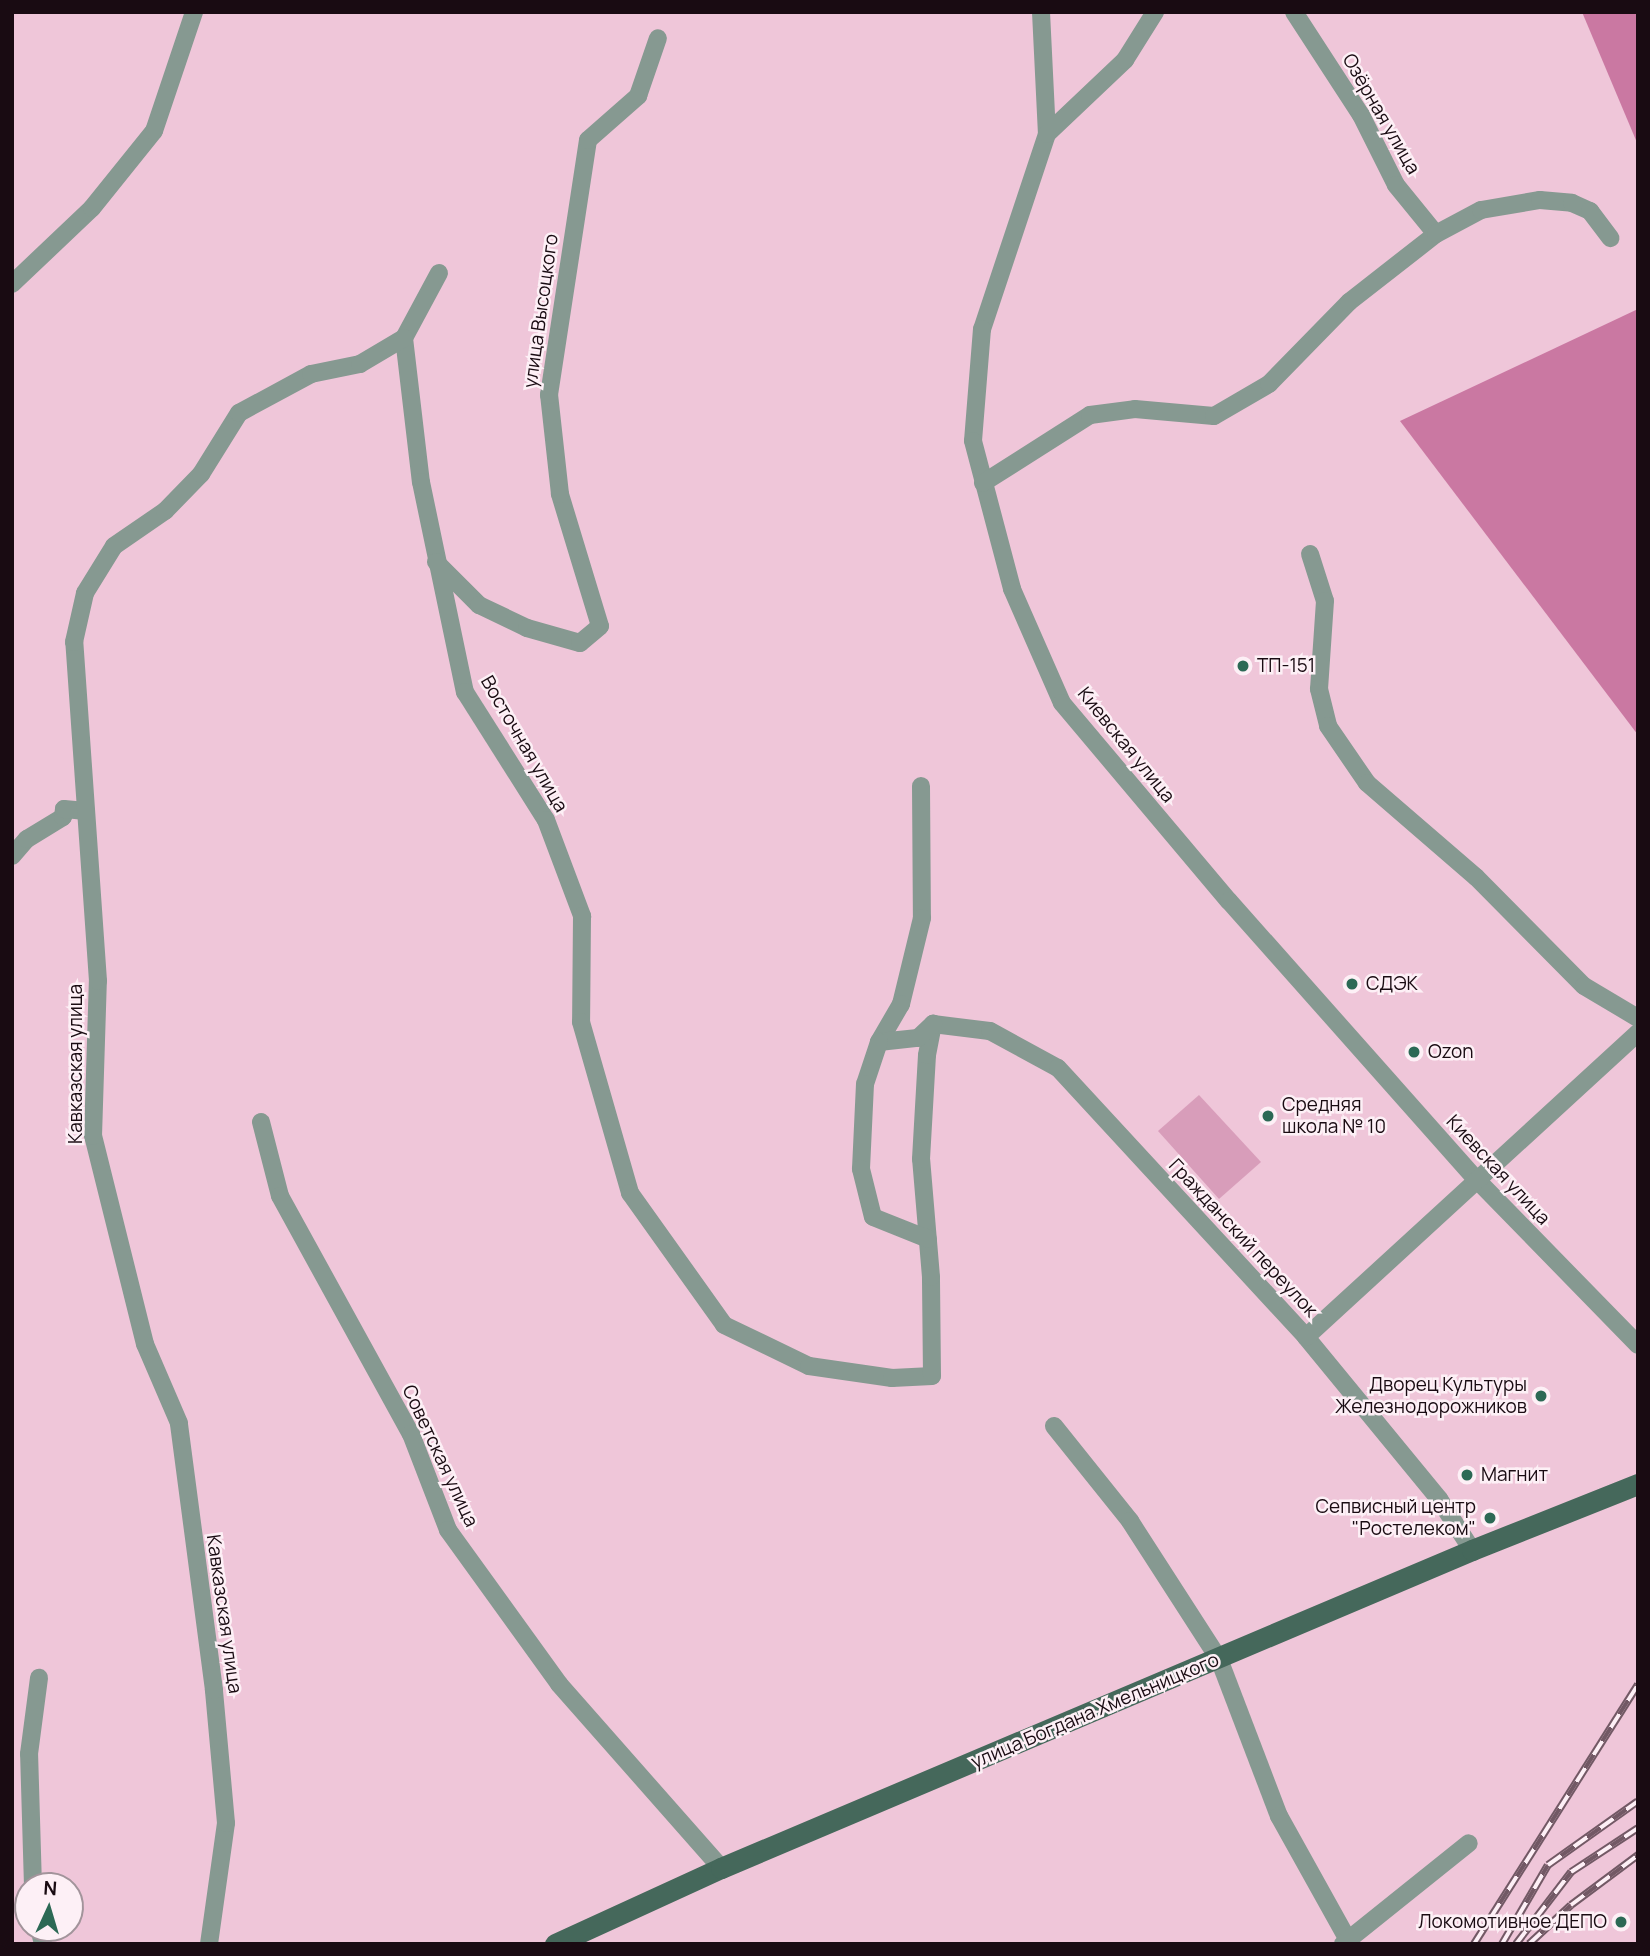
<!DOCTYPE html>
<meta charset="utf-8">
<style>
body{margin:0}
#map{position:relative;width:1650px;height:1956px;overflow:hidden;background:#efc6d9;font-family:Manrope,sans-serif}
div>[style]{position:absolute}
.green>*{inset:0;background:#d89dba}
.forest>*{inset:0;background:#ca78a2}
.minor>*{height:18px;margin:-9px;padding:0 9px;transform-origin:9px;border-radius:9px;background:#869991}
.primary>*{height:21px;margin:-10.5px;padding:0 10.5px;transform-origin:10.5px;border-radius:10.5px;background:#45685b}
.rail>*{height:8px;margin-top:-4px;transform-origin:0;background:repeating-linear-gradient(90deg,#fdf0f6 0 16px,#725965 0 32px);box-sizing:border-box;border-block:2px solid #725965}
.dots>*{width:19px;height:19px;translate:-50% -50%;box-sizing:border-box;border:4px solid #fdf0f6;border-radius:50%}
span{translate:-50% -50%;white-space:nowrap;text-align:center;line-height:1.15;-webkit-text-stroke:5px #fdf0f6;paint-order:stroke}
.street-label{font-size:19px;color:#190b12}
.poi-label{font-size:19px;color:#190b12}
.left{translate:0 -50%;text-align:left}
.right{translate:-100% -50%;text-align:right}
.frame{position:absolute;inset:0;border:14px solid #190b12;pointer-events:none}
.north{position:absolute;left:14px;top:1872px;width:70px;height:70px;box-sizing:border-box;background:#fdf0f6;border:2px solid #a2949b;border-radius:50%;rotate:4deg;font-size:19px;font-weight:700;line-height:28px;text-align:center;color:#190b12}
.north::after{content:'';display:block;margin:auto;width:24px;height:32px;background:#2c6955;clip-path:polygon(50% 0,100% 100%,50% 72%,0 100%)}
</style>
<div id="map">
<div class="green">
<i style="clip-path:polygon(1199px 1095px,1261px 1162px,1219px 1199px,1158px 1131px)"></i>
</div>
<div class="forest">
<i style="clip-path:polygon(1582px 12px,1638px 12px,1638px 145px)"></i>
<i style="clip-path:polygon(1638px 309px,1638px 735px,1400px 421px)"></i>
</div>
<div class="minor">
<i style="left:1041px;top:12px;width:122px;rotate:87.2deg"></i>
<i style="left:1047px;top:134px;width:206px;rotate:108.4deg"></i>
<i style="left:982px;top:329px;width:112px;rotate:94.6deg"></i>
<i style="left:973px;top:441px;width:153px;rotate:75.2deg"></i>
<i style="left:1012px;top:589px;width:124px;rotate:66.3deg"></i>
<i style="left:1062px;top:703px;width:259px;rotate:49.9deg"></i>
<i style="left:1229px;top:901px;width:375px;rotate:48.4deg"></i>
<i style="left:1478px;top:1181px;width:229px;rotate:45.7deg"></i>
<i style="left:1294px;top:12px;width:123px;rotate:57deg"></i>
<i style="left:1361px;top:115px;width:78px;rotate:63.4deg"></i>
<i style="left:1396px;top:185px;width:63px;rotate:50.8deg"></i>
<i style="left:1047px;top:134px;width:108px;rotate:-43.5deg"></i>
<i style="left:1125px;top:60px;width:57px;rotate:-58deg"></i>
<i style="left:439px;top:273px;width:74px;rotate:118.3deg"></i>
<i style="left:404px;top:338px;width:145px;rotate:83.3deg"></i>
<i style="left:421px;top:482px;width:215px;rotate:78.2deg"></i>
<i style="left:465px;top:692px;width:151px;rotate:57.7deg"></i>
<i style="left:546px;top:820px;width:103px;rotate:69.4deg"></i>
<i style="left:582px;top:916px;width:106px;rotate:90.5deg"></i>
<i style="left:581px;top:1022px;width:178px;rotate:74deg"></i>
<i style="left:630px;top:1193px;width:162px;rotate:54.5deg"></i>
<i style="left:724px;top:1325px;width:94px;rotate:25.8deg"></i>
<i style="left:809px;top:1366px;width:84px;rotate:8.2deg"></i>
<i style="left:892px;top:1378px;width:40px;rotate:-2.9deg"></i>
<i style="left:932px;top:1376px;width:99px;rotate:-90.6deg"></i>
<i style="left:931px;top:1277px;width:118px;rotate:-94.8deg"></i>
<i style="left:921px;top:1159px;width:104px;rotate:-86.7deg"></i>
<i style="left:927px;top:1055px;width:32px;rotate:-79deg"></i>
<i style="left:933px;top:1024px;width:57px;rotate:7deg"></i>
<i style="left:990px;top:1031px;width:77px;rotate:28.6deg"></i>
<i style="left:1058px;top:1068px;width:366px;rotate:47.3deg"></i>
<i style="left:1306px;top:1337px;width:210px;rotate:50.6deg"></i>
<i style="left:1439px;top:1499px;width:61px;rotate:57.1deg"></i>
<i style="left:12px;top:284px;width:110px;rotate:-43.5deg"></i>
<i style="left:92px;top:208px;width:99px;rotate:-51.2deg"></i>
<i style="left:154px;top:131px;width:126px;rotate:-71.4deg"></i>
<i style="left:983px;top:483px;width:127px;rotate:-32.4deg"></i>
<i style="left:1090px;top:415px;width:45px;rotate:-7.6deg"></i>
<i style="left:1135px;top:409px;width:79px;rotate:5.1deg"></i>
<i style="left:1214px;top:416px;width:64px;rotate:-30.2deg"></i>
<i style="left:1269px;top:384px;width:115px;rotate:-45.7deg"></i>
<i style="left:1349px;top:302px;width:110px;rotate:-38deg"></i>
<i style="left:1436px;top:234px;width:51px;rotate:-28.1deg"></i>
<i style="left:1481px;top:210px;width:60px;rotate:-9.6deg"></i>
<i style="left:1540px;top:200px;width:32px;rotate:5deg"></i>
<i style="left:1572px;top:203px;width:20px;rotate:24deg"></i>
<i style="left:1590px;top:211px;width:34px;rotate:53deg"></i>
<i style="left:1310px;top:554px;width:49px;rotate:72.3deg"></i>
<i style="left:1325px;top:601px;width:88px;rotate:93.9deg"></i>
<i style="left:1319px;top:689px;width:38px;rotate:76deg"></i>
<i style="left:1328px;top:726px;width:69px;rotate:55.6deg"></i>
<i style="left:1367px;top:783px;width:144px;rotate:40.8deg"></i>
<i style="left:1476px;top:877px;width:153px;rotate:45.3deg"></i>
<i style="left:1584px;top:986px;width:63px;rotate:30.7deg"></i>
<i style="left:436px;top:562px;width:61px;rotate:45deg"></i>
<i style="left:479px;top:605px;width:53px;rotate:25.6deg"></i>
<i style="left:527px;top:628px;width:55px;rotate:15.8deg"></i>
<i style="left:580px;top:643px;width:26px;rotate:-40deg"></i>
<i style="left:600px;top:626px;width:138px;rotate:-106.9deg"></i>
<i style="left:560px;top:494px;width:100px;rotate:-96.3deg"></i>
<i style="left:549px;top:395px;width:258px;rotate:-81.3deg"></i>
<i style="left:588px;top:140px;width:67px;rotate:-41.3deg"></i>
<i style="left:638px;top:96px;width:61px;rotate:-71deg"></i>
<i style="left:921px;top:786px;width:132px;rotate:89.6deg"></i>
<i style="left:922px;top:918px;width:89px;rotate:103.7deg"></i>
<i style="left:901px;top:1004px;width:44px;rotate:120.1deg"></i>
<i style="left:879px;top:1042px;width:39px;rotate:-6deg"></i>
<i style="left:918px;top:1038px;width:21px;rotate:-43deg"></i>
<i style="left:12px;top:856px;width:23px;rotate:-49deg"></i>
<i style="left:27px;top:839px;width:42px;rotate:-31.4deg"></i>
<i style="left:63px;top:817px;width:8px;rotate:-83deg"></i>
<i style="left:64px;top:809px;width:22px;rotate:5deg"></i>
<i style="left:879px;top:1042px;width:44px;rotate:108.4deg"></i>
<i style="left:865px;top:1084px;width:85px;rotate:92.7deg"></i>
<i style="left:861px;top:1169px;width:49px;rotate:76deg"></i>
<i style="left:873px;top:1217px;width:59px;rotate:21.8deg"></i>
<i style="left:261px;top:1122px;width:76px;rotate:75.6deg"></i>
<i style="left:280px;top:1196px;width:272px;rotate:61.2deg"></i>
<i style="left:411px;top:1434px;width:103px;rotate:68.9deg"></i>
<i style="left:448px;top:1530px;width:190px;rotate:54.2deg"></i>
<i style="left:559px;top:1684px;width:245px;rotate:48.6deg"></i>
<i style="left:1306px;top:1337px;width:450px;rotate:-42.5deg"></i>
<i style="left:1054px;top:1426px;width:122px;rotate:51.3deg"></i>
<i style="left:1130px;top:1521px;width:164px;rotate:57.2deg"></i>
<i style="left:1219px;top:1659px;width:168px;rotate:69.1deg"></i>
<i style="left:1279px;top:1816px;width:142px;rotate:60.9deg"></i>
<i style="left:33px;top:1886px;width:132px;rotate:-91.7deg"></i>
<i style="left:29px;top:1754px;width:77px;rotate:-82.5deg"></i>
<i style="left:39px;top:1928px;width:16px;rotate:76deg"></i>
<i style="left:209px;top:1944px;width:122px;rotate:-82deg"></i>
<i style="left:226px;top:1823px;width:134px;rotate:-95.2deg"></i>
<i style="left:214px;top:1690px;width:269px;rotate:-97.5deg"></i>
<i style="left:179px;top:1423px;width:86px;rotate:-113.3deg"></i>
<i style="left:145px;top:1344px;width:214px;rotate:-104deg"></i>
<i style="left:93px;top:1136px;width:155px;rotate:-88.2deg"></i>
<i style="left:98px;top:981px;width:340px;rotate:-94deg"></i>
<i style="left:74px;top:642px;width:50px;rotate:-77.3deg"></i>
<i style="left:85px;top:593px;width:55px;rotate:-58.3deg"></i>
<i style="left:114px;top:546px;width:62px;rotate:-34.5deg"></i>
<i style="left:165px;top:511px;width:52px;rotate:-45.8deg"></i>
<i style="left:201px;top:474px;width:72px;rotate:-58.1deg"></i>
<i style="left:239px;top:413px;width:82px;rotate:-28.4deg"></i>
<i style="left:311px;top:374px;width:50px;rotate:-11.5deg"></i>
<i style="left:360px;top:364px;width:51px;rotate:-30.6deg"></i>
<i style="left:1343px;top:1944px;width:161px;rotate:-38.7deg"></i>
</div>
<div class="primary">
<i style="left:555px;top:1944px;width:183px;rotate:-24.6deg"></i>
<i style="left:721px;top:1868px;width:816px;rotate:-22.95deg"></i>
<i style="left:1472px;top:1550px;width:179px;rotate:-21.7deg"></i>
</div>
<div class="rail">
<i style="left:1474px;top:1944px;width:307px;rotate:-57.7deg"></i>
<i style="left:1502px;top:1944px;width:91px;rotate:-59.8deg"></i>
<i style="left:1548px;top:1865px;width:110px;rotate:-35.4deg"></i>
<i style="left:1516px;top:1944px;width:91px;rotate:-52.6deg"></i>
<i style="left:1571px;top:1872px;width:80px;rotate:-33.3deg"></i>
<i style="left:1529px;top:1944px;width:57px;rotate:-42.9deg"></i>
<i style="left:1571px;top:1905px;width:84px;rotate:-36.7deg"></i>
</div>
<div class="dots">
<i style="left:1243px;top:666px;background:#2c6955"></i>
<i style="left:1352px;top:984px;background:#2c6955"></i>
<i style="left:1414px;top:1052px;background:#2c6955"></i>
<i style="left:1268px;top:1116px;background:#2c6955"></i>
<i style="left:1541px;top:1396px;background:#2c6955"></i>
<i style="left:1467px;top:1475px;background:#2c6955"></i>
<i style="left:1490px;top:1518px;background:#2c6955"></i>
<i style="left:1621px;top:1922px;background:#2c6955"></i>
</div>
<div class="street-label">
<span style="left:1381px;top:114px;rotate:60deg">Озёрная улица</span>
<span style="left:541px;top:311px;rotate:-82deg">улица Высоцкого</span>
<span style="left:524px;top:744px;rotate:60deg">Восточная улица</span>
<span style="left:1126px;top:745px;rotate:51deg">Киевская улица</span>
<span style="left:76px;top:1064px;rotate:-90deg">Кавказская улица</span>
<span style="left:1498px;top:1170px;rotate:47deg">Киевская улица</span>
<span style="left:1243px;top:1238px;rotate:47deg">Гражданский переулок</span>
<span style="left:440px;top:1456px;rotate:65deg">Советская улица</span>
<span style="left:224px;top:1614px;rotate:82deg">Кавказская улица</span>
<span style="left:1095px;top:1711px;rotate:-23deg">улица Богдана Хмельницкого</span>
</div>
<div class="poi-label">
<span class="left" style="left:1257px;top:666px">ТП-151</span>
<span class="left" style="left:1366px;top:984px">СДЭК</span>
<span class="left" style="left:1428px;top:1052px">Ozon</span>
<span class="left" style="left:1282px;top:1116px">Средняя<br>школа № 10</span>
<span class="right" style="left:1527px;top:1396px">Дворец Культуры<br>Железнодорожников</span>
<span class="left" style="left:1481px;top:1475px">Магнит</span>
<span class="right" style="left:1476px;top:1518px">Сепвисный центр<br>"Ростелеком"</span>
<span class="right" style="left:1607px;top:1922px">Локомотивное ДЕПО</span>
</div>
<div class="frame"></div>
<div class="north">N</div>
</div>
